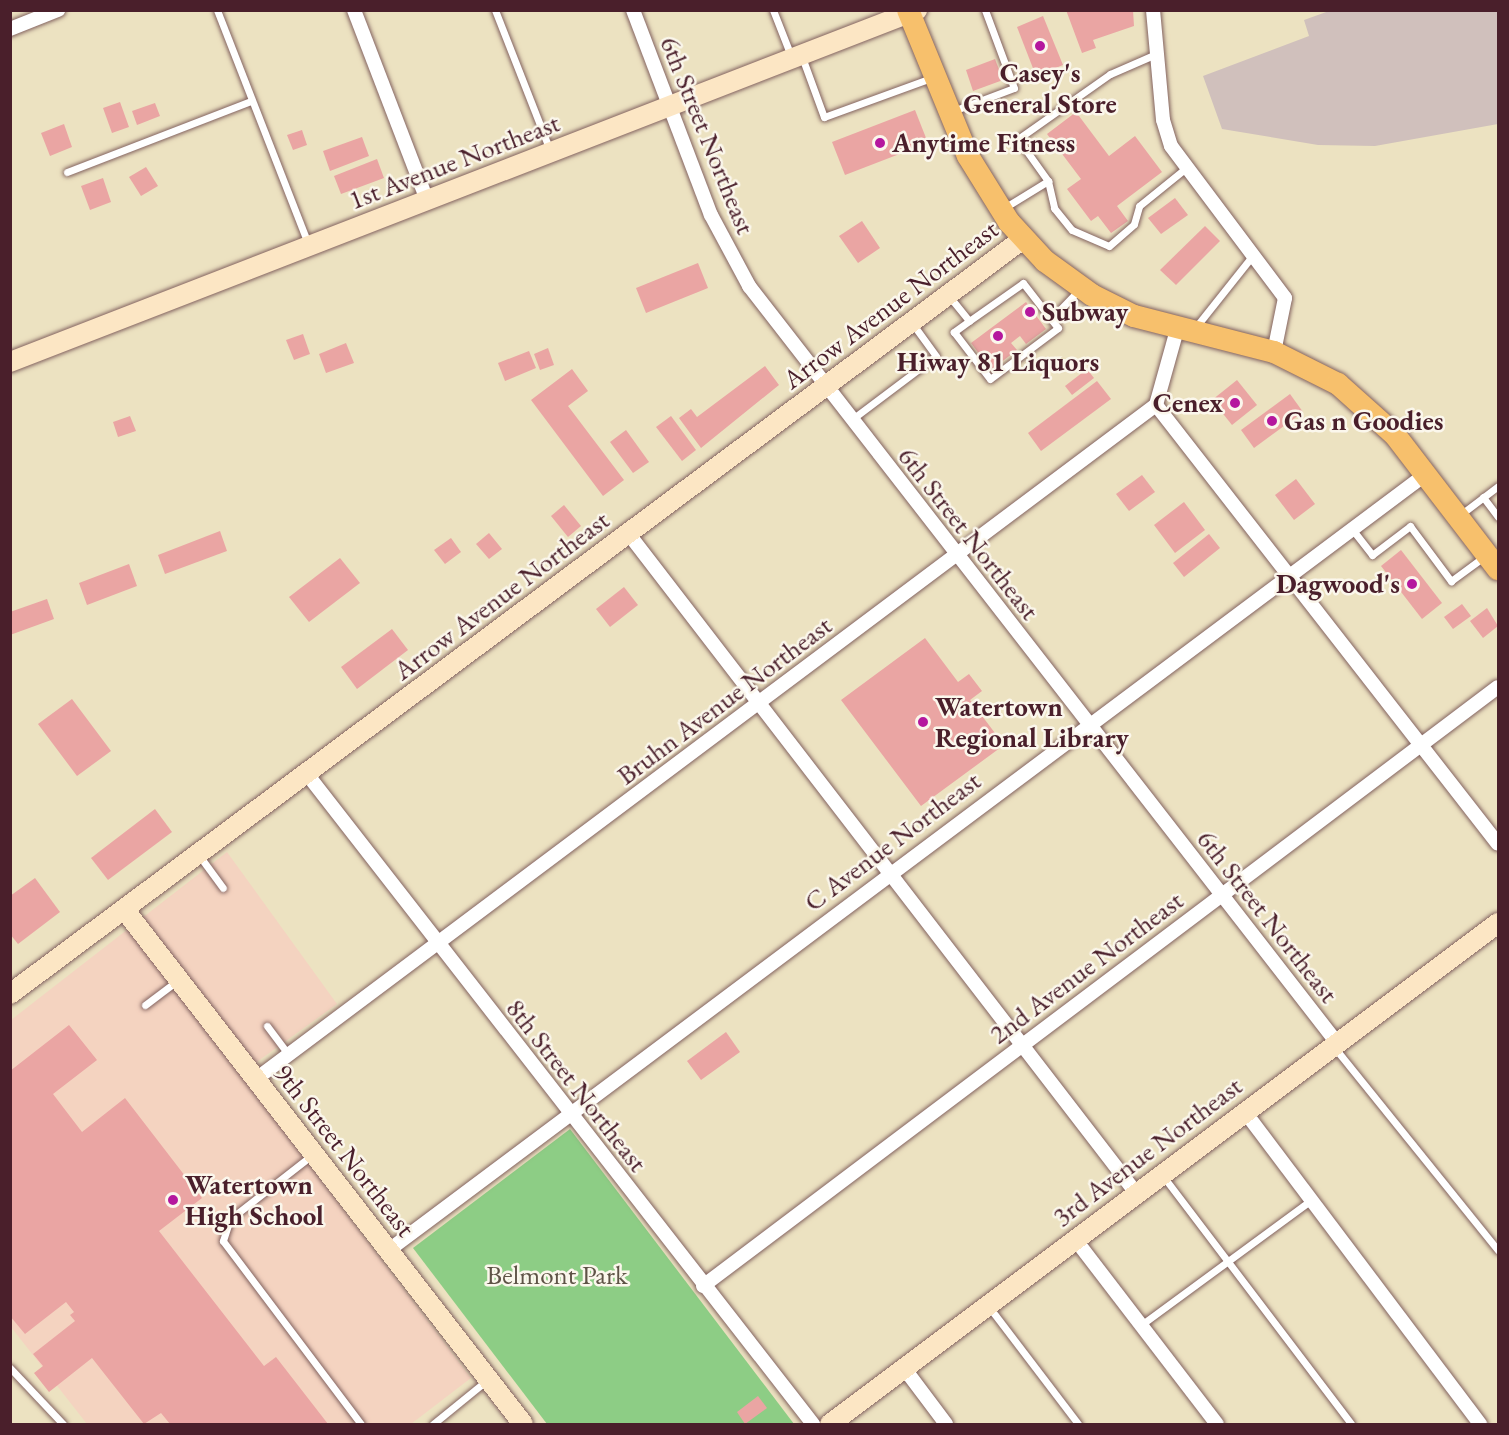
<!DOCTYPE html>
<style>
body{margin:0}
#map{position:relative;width:1509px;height:1435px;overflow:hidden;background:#ece2c1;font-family:"EB Garamond",serif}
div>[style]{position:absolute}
.built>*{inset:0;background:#f4d3c0}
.industrial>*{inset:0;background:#d0c0bc}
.green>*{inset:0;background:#8dcd85}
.building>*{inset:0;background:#eaa5a3}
.roads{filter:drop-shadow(0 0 2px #836360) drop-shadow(0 0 2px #836360)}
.lane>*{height:7px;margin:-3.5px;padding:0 3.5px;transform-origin:3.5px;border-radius:3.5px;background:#fff}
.street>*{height:14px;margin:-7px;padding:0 7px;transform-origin:7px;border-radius:7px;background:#fff}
.secondary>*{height:20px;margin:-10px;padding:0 10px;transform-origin:10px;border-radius:10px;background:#fce6c4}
.primary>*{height:22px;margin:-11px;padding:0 11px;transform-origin:11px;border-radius:11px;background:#f7c06c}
.dots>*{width:16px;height:16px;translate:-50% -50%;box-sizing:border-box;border:3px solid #fbf7ec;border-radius:50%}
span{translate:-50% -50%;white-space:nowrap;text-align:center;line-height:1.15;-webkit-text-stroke:5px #fbf7ec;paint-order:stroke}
.poi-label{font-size:27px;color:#4a1f2b;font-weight:700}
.left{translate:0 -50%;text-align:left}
.right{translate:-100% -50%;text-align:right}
.street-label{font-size:27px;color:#4a1f2b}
.park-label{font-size:27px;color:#5e5346}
.frame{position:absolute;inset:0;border:12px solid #4a1f2b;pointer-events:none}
</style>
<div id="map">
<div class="built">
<i style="clip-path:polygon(227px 852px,337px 1004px,240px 1074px,471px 1378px,411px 1424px,87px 1424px,11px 1327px,11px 1020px)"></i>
</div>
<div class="industrial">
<i style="clip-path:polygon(1329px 11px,1498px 11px,1498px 124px,1375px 146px,1318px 145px,1222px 129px,1203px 76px,1309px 36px,1304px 20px)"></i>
</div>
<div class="green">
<i style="clip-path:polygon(570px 1129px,794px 1424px,547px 1424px,413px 1248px)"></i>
</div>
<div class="building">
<i style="clip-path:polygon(1066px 10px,1133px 10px,1134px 26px,1093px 40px,1096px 48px,1082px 53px)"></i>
<i style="clip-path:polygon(1043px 16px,1063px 65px,1036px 76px,1017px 27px)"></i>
<i style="clip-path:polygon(995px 59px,1003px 80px,973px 91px,966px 70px)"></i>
<i style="clip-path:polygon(120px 102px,129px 127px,112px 133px,103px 108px)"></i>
<i style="clip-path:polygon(155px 103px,160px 116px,137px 125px,132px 111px)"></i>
<i style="clip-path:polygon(915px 110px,928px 143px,845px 175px,832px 142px)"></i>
<i style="clip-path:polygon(1076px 112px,1109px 156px,1135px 136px,1162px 172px,1117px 206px,1128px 221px,1111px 233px,1098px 216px,1091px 221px,1067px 189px,1081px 179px,1047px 134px)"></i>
<i style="clip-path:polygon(64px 124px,72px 147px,50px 156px,41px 133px)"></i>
<i style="clip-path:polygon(302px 130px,307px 145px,293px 150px,287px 135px)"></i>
<i style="clip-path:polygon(362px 137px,369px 156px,330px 171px,323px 151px)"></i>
<i style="clip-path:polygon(377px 159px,384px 178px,341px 194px,334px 176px)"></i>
<i style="clip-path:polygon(146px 167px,158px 186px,141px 196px,129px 177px)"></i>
<i style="clip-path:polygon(103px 178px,111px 202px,90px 210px,81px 186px)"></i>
<i style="clip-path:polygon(1175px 198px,1188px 215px,1161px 234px,1148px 218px)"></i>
<i style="clip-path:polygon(862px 221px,880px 248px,858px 263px,839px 236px)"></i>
<i style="clip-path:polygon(1205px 226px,1220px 241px,1176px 285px,1160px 270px)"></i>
<i style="clip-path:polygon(698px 263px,708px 288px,646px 313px,636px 288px)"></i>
<i style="clip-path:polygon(1026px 302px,1046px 329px,1026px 344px,1020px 336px,1011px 343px,1017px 350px,991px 370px,971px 343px)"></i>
<i style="clip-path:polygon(303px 334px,310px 354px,294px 360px,286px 340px)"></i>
<i style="clip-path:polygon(346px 343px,354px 363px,326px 373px,319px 354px)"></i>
<i style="clip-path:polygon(548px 348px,554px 365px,540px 370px,534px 354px)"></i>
<i style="clip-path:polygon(529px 351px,536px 368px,505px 381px,498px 363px)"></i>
<i style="clip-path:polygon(765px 366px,779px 385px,701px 448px,679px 418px,691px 409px,697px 417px)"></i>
<i style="clip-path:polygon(572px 369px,588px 391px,568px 406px,624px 480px,603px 496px,531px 400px)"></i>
<i style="clip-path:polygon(1087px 369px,1094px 378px,1072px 395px,1065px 386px)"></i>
<i style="clip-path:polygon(1237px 380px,1257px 405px,1232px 425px,1212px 400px)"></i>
<i style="clip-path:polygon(1097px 381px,1111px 399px,1041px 451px,1028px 433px)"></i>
<i style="clip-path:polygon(1290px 394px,1303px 412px,1254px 448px,1241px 430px)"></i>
<i style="clip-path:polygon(130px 416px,136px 431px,118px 437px,113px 422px)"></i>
<i style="clip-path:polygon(671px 416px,696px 450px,682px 461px,656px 427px)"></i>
<i style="clip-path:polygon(626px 430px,649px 462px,633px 473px,610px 442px)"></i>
<i style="clip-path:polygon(1142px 475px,1155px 492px,1129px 511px,1116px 494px)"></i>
<i style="clip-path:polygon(1296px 479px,1315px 504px,1294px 520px,1275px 495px)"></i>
<i style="clip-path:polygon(1184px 502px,1205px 530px,1175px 553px,1154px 525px)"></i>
<i style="clip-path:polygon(564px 505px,581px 526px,568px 537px,551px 516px)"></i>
<i style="clip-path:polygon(220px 531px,227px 551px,165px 574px,158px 555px)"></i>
<i style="clip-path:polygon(489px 533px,502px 549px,489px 559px,476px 544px)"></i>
<i style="clip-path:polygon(1209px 534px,1220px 548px,1184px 577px,1173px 563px)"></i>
<i style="clip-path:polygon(451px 538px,461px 552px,445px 564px,434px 550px)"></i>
<i style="clip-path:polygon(1401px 550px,1442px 603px,1422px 619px,1381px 566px)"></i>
<i style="clip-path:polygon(340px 558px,360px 583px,309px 622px,289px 597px)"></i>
<i style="clip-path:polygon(129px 564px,137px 586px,87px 605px,79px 583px)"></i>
<i style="clip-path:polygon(624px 587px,638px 605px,610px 627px,596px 609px)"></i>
<i style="clip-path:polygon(47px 599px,54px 619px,10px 635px,10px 612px)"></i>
<i style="clip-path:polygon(1462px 604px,1471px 616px,1453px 629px,1444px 617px)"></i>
<i style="clip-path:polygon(1487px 608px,1498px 626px,1483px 638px,1470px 621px)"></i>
<i style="clip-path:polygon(392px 629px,408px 650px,357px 689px,341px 667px)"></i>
<i style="clip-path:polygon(925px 638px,958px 682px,969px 674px,982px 691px,970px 700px,1004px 745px,921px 806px,841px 700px)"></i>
<i style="clip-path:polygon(72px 699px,111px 751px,77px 776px,38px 724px)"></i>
<i style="clip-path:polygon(155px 809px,172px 832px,108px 880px,91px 858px)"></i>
<i style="clip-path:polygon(35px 878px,60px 912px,18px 944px,10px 934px,10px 896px)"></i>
<i style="clip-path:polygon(69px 1025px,97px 1060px,53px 1094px,82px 1132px,125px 1098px,202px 1198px,159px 1231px,264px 1366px,276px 1357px,328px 1424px,170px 1424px,161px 1413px,144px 1424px,92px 1358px,49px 1392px,34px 1373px,43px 1366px,33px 1354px,75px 1321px,70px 1315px,74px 1312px,66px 1302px,25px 1334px,10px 1316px,10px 1071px)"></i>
<i style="clip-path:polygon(726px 1032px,740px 1052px,701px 1080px,687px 1061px)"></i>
<i style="clip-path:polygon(758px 1396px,767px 1408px,745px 1424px,737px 1412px)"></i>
</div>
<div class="roads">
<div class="lane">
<i style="left:217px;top:10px;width:250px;rotate:68.7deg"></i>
<i style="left:495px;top:10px;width:150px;rotate:68.6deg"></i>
<i style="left:773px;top:10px;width:49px;rotate:68.6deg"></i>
<i style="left:1156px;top:54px;width:50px;rotate:156.5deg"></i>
<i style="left:1110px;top:74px;width:113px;rotate:144.8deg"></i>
<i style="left:1018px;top:139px;width:52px;rotate:54.5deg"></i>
<i style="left:1048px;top:181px;width:28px;rotate:77deg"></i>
<i style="left:1054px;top:208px;width:28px;rotate:51deg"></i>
<i style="left:1072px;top:230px;width:40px;rotate:23.4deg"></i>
<i style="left:1109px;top:246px;width:33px;rotate:-41deg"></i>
<i style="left:1134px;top:224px;width:19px;rotate:-74deg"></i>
<i style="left:1139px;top:206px;width:60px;rotate:-39deg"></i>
<i style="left:802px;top:57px;width:64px;rotate:69.9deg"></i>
<i style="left:824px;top:117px;width:114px;rotate:-20deg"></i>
<i style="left:953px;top:111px;width:65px;rotate:-20.7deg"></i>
<i style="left:1014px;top:88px;width:83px;rotate:-110.4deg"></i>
<i style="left:67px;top:172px;width:197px;rotate:-21.1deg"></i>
<i style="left:1004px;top:208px;width:52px;rotate:-31.5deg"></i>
<i style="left:949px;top:296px;width:32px;rotate:51deg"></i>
<i style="left:969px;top:321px;width:66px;rotate:-35.1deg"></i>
<i style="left:1023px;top:283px;width:46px;rotate:52.1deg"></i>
<i style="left:1051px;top:319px;width:40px;rotate:-46deg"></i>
<i style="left:969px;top:321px;width:19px;rotate:144deg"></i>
<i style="left:954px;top:332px;width:59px;rotate:52.5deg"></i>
<i style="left:990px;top:379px;width:85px;rotate:-36.9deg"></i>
<i style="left:1058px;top:328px;width:11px;rotate:-128deg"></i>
<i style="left:1195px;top:328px;width:93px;rotate:-51.5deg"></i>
<i style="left:851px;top:420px;width:106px;rotate:-37deg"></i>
<i style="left:936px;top:356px;width:41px;rotate:-126deg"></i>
<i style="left:1483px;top:497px;width:25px;rotate:53deg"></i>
<i style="left:1460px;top:515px;width:48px;rotate:-37.3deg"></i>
<i style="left:1352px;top:529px;width:33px;rotate:52deg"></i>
<i style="left:1372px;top:555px;width:48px;rotate:-37.3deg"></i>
<i style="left:1410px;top:526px;width:69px;rotate:53.3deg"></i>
<i style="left:1451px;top:581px;width:42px;rotate:-36.3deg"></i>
<i style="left:198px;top:854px;width:42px;rotate:53.7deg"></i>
<i style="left:145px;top:1005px;width:40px;rotate:-37deg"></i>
<i style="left:267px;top:1026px;width:36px;rotate:53deg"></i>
<i style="left:1334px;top:1047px;width:261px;rotate:51.1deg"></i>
<i style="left:312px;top:1155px;width:104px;rotate:142deg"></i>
<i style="left:230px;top:1219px;width:23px;rotate:108deg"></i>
<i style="left:223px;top:1241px;width:229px;rotate:53deg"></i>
<i style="left:1163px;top:1176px;width:311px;rotate:52.8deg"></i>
<i style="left:989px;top:1307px;width:147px;rotate:52.7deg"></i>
<i style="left:1141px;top:1325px;width:211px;rotate:-36.3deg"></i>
<i style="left:10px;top:1368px;width:77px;rotate:46.6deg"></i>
<i style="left:433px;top:1424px;width:68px;rotate:-39.1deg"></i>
</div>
<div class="street">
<i style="left:354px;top:10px;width:204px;rotate:69deg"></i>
<i style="left:633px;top:10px;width:219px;rotate:69.2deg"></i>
<i style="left:711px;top:215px;width:81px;rotate:61.8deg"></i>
<i style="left:749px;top:286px;width:959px;rotate:52.16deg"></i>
<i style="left:1153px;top:10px;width:110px;rotate:84.8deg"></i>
<i style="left:1163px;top:120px;width:27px;rotate:73deg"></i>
<i style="left:1171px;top:146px;width:190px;rotate:53.1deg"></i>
<i style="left:1285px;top:298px;width:55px;rotate:101.5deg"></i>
<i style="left:10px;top:29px;width:52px;rotate:-21.6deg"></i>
<i style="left:1156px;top:405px;width:556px;rotate:52.08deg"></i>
<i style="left:628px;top:533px;width:833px;rotate:52.41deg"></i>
<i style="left:307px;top:774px;width:824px;rotate:52.1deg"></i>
<i style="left:256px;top:1079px;width:1124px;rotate:-36.83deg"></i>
<i style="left:1156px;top:405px;width:78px;rotate:-74.4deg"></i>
<i style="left:1245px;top:1112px;width:391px;rotate:53deg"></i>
<i style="left:1075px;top:1239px;width:233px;rotate:52.5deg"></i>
<i style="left:389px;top:1250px;width:1295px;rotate:-36.81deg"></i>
<i style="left:703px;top:1286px;width:995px;rotate:-37deg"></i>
<i style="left:904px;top:1368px;width:70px;rotate:53.1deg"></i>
</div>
<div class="secondary">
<i style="left:10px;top:362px;width:973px;rotate:-21.21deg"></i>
<i style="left:124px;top:909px;width:651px;rotate:52.23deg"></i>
<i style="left:10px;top:994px;width:1263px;rotate:-36.7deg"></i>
<i style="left:830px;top:1424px;width:835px;rotate:-36.87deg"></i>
</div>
<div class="primary">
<i style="left:908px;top:10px;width:158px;rotate:67.7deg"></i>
<i style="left:968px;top:156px;width:78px;rotate:58.2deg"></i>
<i style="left:1009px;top:222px;width:53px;rotate:47.3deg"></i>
<i style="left:1045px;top:261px;width:58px;rotate:35.9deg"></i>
<i style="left:1092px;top:295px;width:47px;rotate:26.6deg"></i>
<i style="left:1134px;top:316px;width:145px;rotate:14.4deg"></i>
<i style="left:1274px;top:352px;width:72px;rotate:26.6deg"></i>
<i style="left:1338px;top:384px;width:76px;rotate:41.8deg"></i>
<i style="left:1395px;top:435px;width:169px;rotate:52.5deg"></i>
</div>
</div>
<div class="dots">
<i style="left:1040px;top:46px;background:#b5179e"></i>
<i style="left:880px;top:143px;background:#b5179e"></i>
<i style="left:1030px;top:312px;background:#b5179e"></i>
<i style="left:998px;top:336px;background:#b5179e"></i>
<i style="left:1235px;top:403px;background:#b5179e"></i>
<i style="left:1272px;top:421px;background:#b5179e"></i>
<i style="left:1412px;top:584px;background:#b5179e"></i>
<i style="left:923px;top:722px;background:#b5179e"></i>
<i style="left:173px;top:1200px;background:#b5179e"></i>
</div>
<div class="poi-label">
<span style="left:1040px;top:88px">Casey's<br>General Store</span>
<span class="left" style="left:892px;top:143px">Anytime Fitness</span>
<span class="left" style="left:1042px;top:312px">Subway</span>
<span style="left:998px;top:362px">Hiway 81 Liquors</span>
<span class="right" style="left:1223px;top:403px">Cenex</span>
<span class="left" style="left:1284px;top:421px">Gas n Goodies</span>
<span class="right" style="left:1400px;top:584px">Dagwood's</span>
<span class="left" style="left:935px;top:722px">Watertown<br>Regional Library</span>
<span class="left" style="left:185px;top:1200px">Watertown<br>High School</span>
</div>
<div class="street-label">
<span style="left:708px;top:135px;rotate:68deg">6th Street Northeast</span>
<span style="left:454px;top:161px;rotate:-21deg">1st Avenue Northeast</span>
<span style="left:890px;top:304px;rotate:-37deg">Arrow Avenue Northeast</span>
<span style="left:969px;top:533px;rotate:52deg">6th Street Northeast</span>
<span style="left:501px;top:595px;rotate:-37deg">Arrow Avenue Northeast</span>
<span style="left:724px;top:700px;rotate:-37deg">Bruhn Avenue Northeast</span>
<span style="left:892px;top:841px;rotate:-37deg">C Avenue Northeast</span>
<span style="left:1268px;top:916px;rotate:52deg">6th Street Northeast</span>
<span style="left:1086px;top:967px;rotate:-37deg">2nd Avenue Northeast</span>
<span style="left:577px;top:1085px;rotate:52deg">8th Street Northeast</span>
<span style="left:345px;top:1150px;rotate:52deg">9th Street Northeast</span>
<span style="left:1147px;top:1151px;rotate:-37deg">3rd Avenue Northeast</span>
</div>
<div class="park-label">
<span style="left:557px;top:1275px">Belmont Park</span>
</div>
<div class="frame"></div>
</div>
